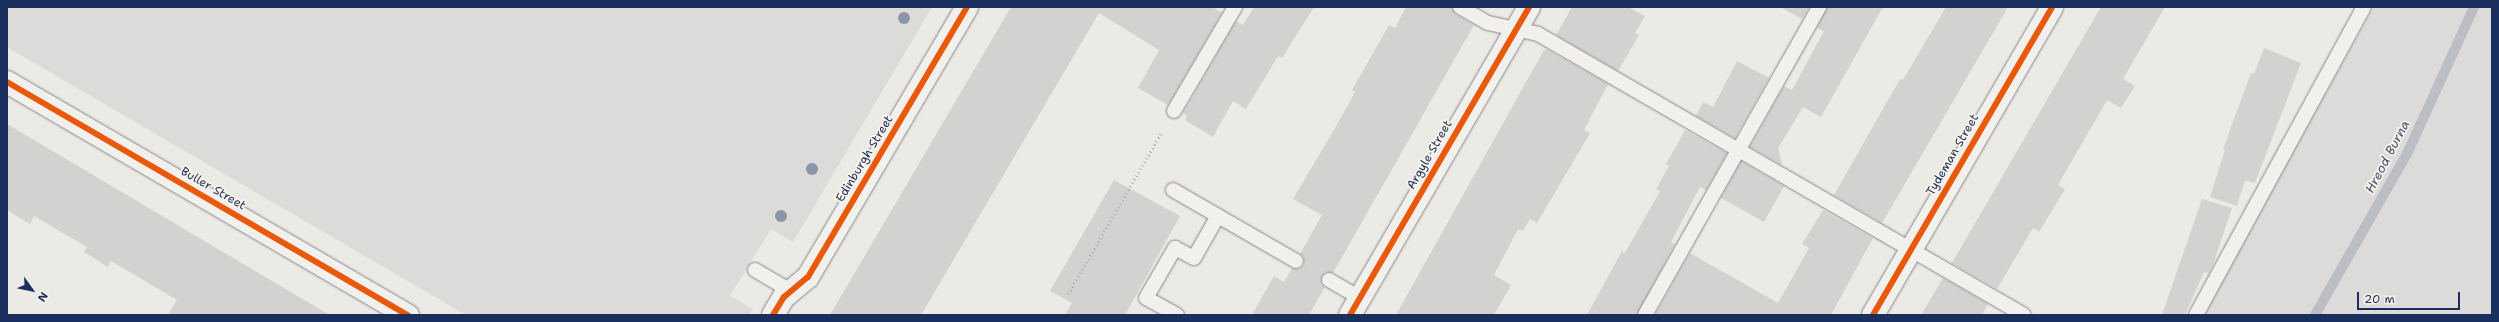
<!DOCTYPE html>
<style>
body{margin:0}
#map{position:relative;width:2499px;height:322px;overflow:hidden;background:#ebeae5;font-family:"Shantell Sans",sans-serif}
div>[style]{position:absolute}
.green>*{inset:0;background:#dcdbd9}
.stream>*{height:10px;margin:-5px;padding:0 5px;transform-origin:5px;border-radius:5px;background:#bbbec3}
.building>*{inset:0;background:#d2d2d0}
.path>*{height:2.5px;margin-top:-1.25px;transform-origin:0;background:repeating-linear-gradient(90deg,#b0b1b4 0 1px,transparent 0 4px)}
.roads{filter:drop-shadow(0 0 1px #85888f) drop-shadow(0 0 1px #85888f)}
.lane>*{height:14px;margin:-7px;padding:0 7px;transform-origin:7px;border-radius:7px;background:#f1f0ec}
.street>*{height:22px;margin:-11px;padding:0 11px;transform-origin:11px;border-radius:11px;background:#f1f0ec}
.cycleway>*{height:6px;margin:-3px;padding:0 3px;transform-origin:3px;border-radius:3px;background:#e8590c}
.trees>*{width:12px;height:12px;margin:-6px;border-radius:50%;background:#8c95a7}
span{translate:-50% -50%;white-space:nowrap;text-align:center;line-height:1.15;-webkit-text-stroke:3.5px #f7f3e8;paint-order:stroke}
.street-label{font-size:12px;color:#1b2f5e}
.water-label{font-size:13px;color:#455478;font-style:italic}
.frame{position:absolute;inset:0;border:8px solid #1b2f5e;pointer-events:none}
.north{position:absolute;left:12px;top:270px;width:40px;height:40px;-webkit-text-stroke:3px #f7f3e8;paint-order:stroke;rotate:123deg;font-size:11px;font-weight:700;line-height:16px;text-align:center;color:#1b2f5e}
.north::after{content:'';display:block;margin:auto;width:14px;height:18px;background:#1b2f5e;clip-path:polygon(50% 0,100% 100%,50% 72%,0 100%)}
.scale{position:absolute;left:2357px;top:292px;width:103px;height:18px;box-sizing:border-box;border:2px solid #1b2f5e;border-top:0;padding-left:5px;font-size:12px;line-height:14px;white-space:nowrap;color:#1b2f5e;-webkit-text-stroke:3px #f7f3e8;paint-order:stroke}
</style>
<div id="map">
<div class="green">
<i style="clip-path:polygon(7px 7px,932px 7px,793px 242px,771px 229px,730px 296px,753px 309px,749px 315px,466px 315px,7px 47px)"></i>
<i style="clip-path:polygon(2374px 7px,2492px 7px,2492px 315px,2201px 315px)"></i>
</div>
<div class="stream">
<i style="left:2315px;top:315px;width:185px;rotate:-60.3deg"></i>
<i style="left:2407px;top:154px;width:162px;rotate:-65.5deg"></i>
</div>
<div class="building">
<i style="clip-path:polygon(1011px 7px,1212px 7px,1222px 13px,1168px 105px,1138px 88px,1159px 50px,1099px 13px,921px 315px,830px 315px)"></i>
<i style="clip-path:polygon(1254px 7px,1314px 7px,1282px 58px,1278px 56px,1246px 109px,1233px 101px,1213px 137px,1185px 120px,1187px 116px,1183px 113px,1236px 21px,1243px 25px)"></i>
<i style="clip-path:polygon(1406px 7px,1452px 7px,1455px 14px,1474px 25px,1333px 273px,1325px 272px,1322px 276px,1321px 284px,1325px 287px,1309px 315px,1252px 315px,1274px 276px,1284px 282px,1292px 268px,1300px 269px,1304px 265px,1304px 257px,1300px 254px,1322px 215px,1293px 199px,1334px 130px,1355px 92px,1352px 90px,1389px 25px,1395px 28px)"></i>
<i style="clip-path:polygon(1572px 7px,1628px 7px,1645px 16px,1635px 33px,1639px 35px,1618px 71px,1556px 35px)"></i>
<i style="clip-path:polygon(1780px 7px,1809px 7px,1802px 19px)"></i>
<i style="clip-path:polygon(1827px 7px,1883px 7px,1821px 117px,1803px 107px,1778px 148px,1782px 165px,1750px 147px,1784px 86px,1792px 90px,1824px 31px,1817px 28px)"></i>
<i style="clip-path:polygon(1946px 7px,2008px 7px,1882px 223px,1834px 195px,1900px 79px,1903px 80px)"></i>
<i style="clip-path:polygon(2101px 7px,2165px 7px,2123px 79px,2135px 86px,2121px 108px,2107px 100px,2058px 185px,2065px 189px,2039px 232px,2033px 228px,1997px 289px,1952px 263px)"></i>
<i style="clip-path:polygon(2264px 48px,2301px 63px,2255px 183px,2245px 180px,2237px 206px,2210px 197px,2225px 150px,2223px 149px,2251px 73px,2254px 74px)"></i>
<i style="clip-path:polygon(1544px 50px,1548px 50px,1608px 84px,1584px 130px,1590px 133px,1537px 223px,1530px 219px,1523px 231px,1518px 229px,1494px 275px,1511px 285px,1494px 315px,1396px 315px)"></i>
<i style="clip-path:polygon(1737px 61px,1769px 78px,1735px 138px,1696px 116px,1703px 102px,1713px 107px)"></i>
<i style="clip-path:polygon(7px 124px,299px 297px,330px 315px,168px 315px,177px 300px,111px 261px,108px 267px,84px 252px,87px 247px,34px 216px,30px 224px,7px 210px)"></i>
<i style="clip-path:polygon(1685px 130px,1727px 153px,1706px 190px,1700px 187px,1671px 242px,1675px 244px,1637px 315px,1587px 315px,1622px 251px,1625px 253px,1660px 191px,1656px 189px,1669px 166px,1666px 164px)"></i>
<i style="clip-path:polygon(1741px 161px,1784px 186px,1764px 222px,1721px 198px)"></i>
<i style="clip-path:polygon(1114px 180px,1180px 216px,1125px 315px,1065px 315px,1072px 303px,1050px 291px)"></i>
<i style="clip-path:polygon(2202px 199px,2232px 208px,2213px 265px,2209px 273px,2204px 272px,2185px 315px,2162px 315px)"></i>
<i style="clip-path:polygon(1823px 210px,1873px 238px,1831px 315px,1655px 315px,1690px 253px,1778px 303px,1809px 248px,1802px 244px)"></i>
<i style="clip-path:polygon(1943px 278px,1988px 304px,1982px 315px,1921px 315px)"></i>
</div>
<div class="path">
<i style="left:1068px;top:294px;width:187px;rotate:-59.9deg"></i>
</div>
<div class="roads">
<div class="lane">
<i style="left:1460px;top:7px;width:32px;rotate:30deg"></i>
<i style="left:1488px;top:23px;width:51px;rotate:12.4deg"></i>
<i style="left:1538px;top:34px;width:561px;rotate:30.04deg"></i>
<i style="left:1174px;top:111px;width:121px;rotate:-59.6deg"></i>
<i style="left:1173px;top:190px;width:142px;rotate:30deg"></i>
<i style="left:755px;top:270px;width:42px;rotate:30.3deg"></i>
<i style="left:1329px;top:280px;width:36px;rotate:30deg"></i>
<i style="left:1177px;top:315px;width:35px;rotate:-151deg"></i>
<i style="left:1146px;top:298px;width:58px;rotate:-59.9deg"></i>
<i style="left:1175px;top:248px;width:21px;rotate:28deg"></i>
<i style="left:1194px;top:258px;width:48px;rotate:-60.3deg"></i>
<i style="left:1645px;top:315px;width:354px;rotate:-60.5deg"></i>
<i style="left:2196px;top:315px;width:351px;rotate:-61.4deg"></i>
</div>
<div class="street">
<i style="left:7px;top:82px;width:464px;rotate:30.2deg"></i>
<i style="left:773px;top:315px;width:21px;rotate:-59deg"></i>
<i style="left:784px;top:297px;width:31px;rotate:-40deg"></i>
<i style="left:808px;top:277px;width:313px;rotate:-59.5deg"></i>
<i style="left:1350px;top:315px;width:356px;rotate:-59.8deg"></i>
<i style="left:1873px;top:315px;width:356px;rotate:-59.8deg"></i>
</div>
</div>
<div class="cycleway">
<i style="left:7px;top:82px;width:464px;rotate:30.2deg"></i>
<i style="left:773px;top:315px;width:21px;rotate:-59deg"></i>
<i style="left:784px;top:297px;width:31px;rotate:-40deg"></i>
<i style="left:808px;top:277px;width:313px;rotate:-59.5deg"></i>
<i style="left:1350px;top:315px;width:356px;rotate:-59.8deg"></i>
<i style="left:1873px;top:315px;width:356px;rotate:-59.8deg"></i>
</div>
<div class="trees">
<i style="left:904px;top:18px"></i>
<i style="left:812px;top:169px"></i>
<i style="left:781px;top:216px"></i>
</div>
<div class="street-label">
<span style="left:1430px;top:155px;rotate:-60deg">Argyle Street</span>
<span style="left:1953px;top:155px;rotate:-60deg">Tydeman Street</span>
<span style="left:865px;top:159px;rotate:-59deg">Edinburgh Street</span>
<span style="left:213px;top:189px;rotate:30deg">Buller Street</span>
</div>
<div class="water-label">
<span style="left:2388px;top:157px;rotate:-62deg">Hreod Burna</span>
</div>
<div class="frame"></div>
<div class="north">N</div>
<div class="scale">20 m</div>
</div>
